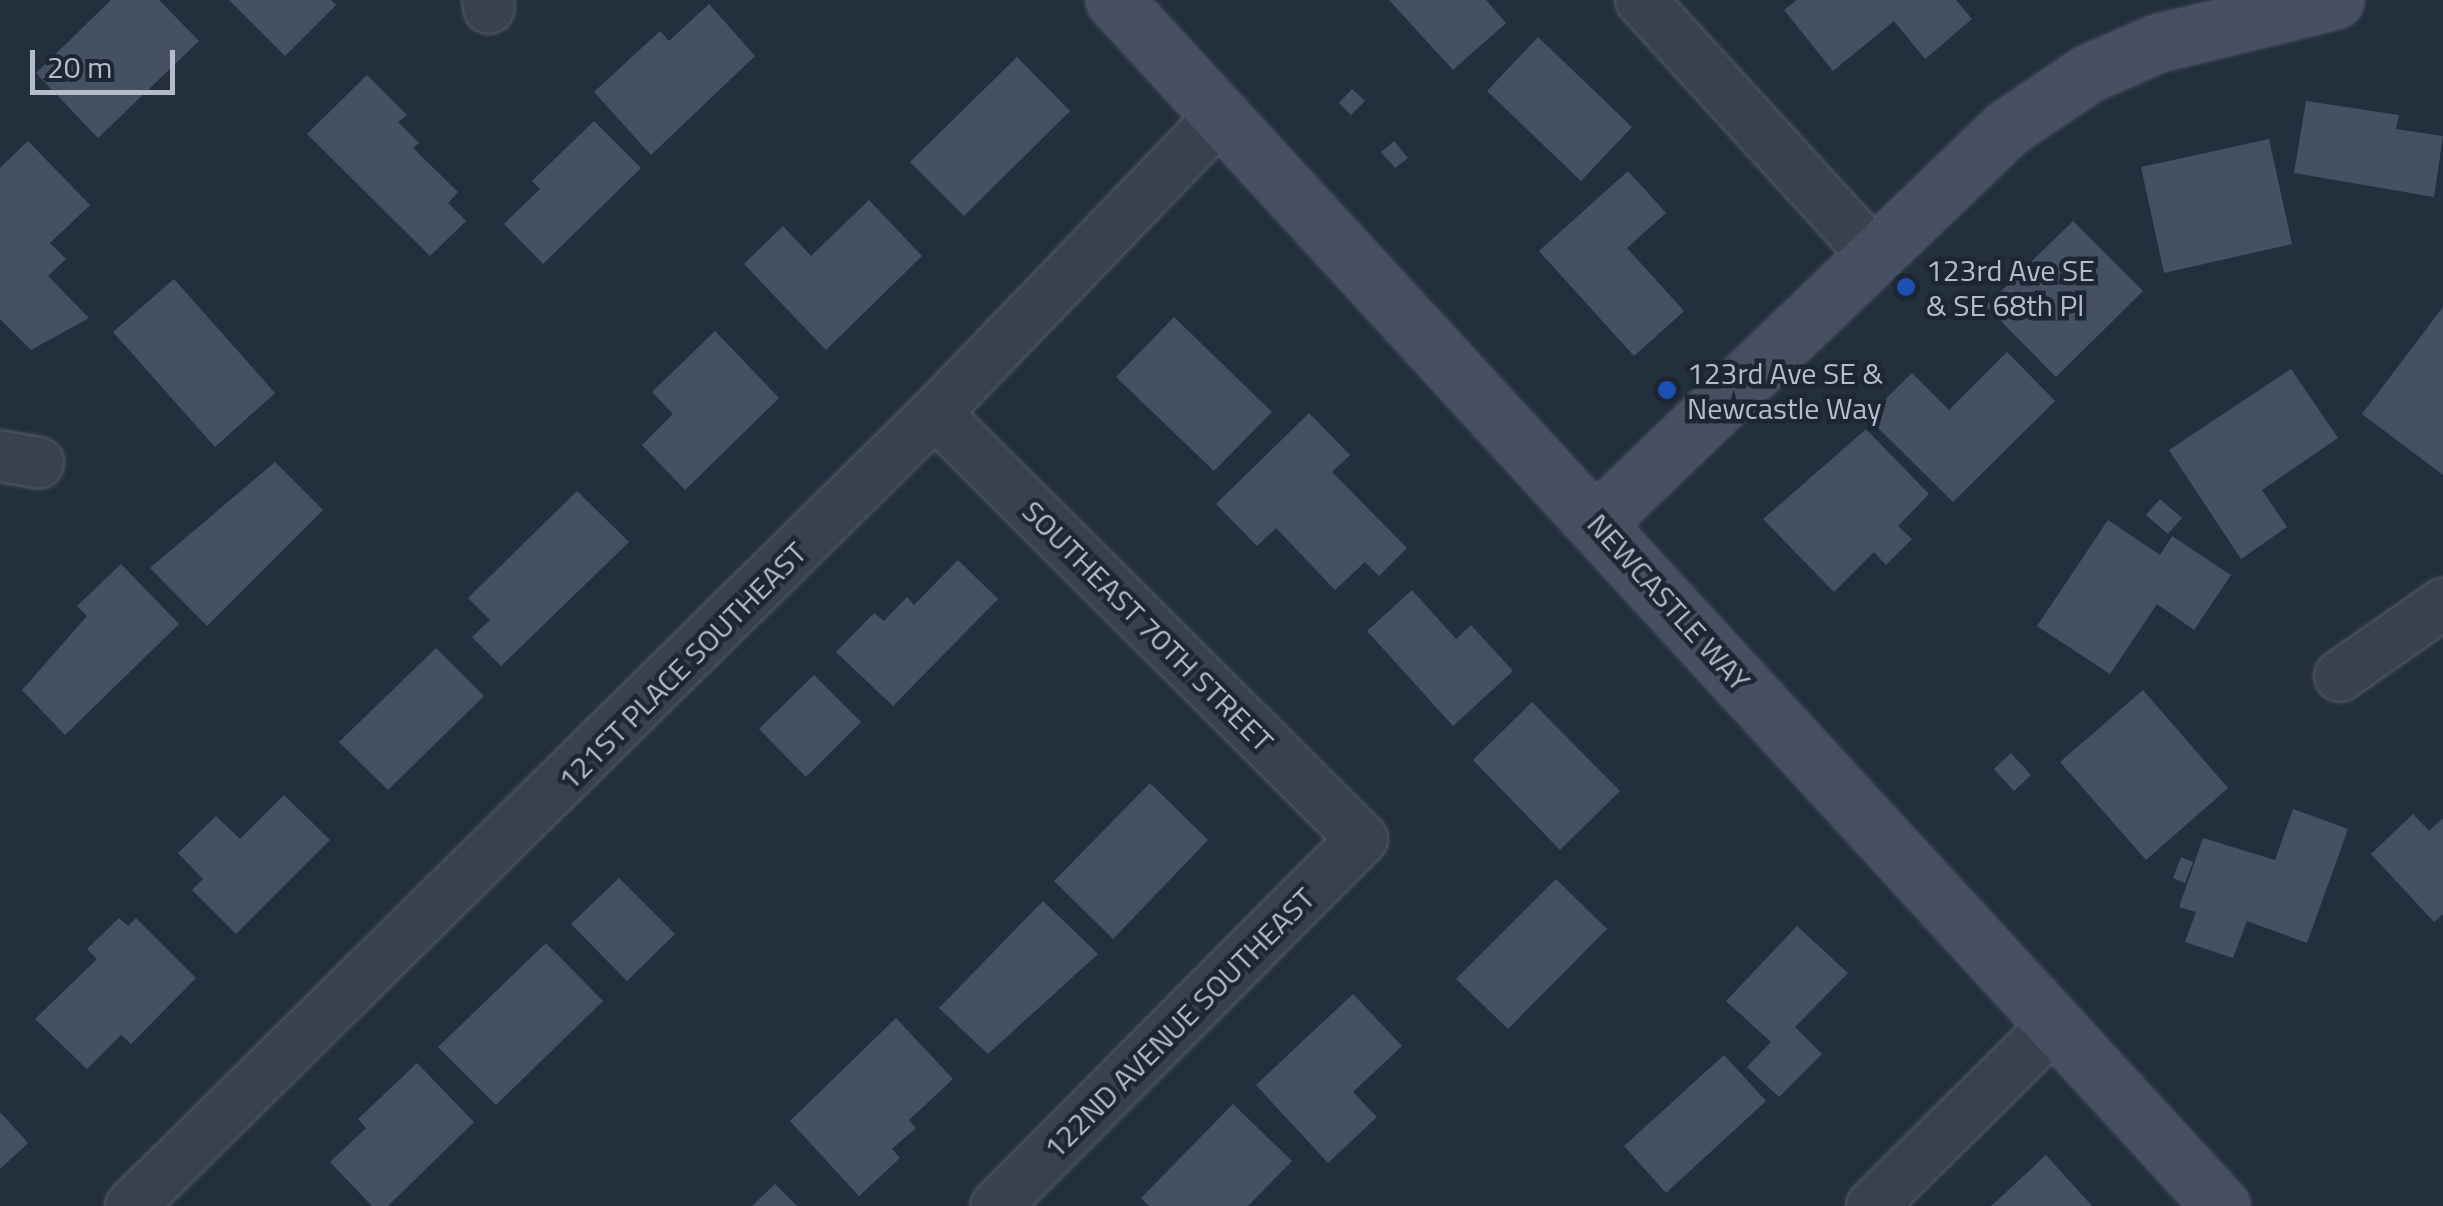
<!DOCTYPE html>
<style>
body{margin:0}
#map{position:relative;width:2443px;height:1206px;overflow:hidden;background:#242f3e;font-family:"Titillium Web",sans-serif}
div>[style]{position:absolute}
.building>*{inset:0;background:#455162}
.roads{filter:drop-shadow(0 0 2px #565f6c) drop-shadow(0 0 2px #565f6c)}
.street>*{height:50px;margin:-25px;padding:0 25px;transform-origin:25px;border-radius:25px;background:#38414e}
.secondary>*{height:55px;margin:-27.5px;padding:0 27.5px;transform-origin:27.5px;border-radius:27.5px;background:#465061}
.dots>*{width:28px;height:28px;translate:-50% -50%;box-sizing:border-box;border:5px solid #1d2633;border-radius:50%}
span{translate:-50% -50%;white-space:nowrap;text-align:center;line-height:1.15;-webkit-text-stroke:9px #1d2633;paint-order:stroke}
.poi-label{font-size:30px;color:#b4bcc9}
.left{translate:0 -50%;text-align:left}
.street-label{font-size:30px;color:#b4bcc9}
.scale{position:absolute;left:30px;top:50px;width:145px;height:45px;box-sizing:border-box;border:5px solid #b4bcc9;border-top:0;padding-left:12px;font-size:30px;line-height:35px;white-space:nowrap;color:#b4bcc9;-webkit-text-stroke:8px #1d2633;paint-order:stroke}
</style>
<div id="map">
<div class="building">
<i style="clip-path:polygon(111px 0,159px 0,199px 41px,98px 138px,36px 73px)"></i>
<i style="clip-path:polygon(229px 0,331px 0,336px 5px,285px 56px)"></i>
<i style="clip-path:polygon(1389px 0,1486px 0,1506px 23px,1453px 70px)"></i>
<i style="clip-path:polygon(1797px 0,1956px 0,1972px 19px,1925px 59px,1894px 21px,1833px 71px,1784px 10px)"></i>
<i style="clip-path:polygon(709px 4px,755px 56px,651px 155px,594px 92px,660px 31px,669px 41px)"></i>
<i style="clip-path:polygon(1538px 37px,1632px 127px,1581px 181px,1487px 91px)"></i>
<i style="clip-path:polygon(1017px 57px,1070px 111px,964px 216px,910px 162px)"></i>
<i style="clip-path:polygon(367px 75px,407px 115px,398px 122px,419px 143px,413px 148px,458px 192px,448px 203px,466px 221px,430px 256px,307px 134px)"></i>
<i style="clip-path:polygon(1352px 89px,1365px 101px,1351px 115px,1339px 103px)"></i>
<i style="clip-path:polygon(2306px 101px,2399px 115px,2396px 129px,2443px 136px,2434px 197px,2294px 173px)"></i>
<i style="clip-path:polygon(594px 121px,641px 168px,543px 264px,504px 224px,540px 189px,532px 181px)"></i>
<i style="clip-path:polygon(2269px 139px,2292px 244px,2164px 273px,2141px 167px)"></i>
<i style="clip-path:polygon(28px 141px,90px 205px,50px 243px,66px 259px,48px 276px,89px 318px,31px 350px,0 319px,0 168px)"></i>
<i style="clip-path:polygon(1394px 141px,1408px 158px,1395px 168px,1381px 152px)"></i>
<i style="clip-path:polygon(1628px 171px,1666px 213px,1627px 248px,1684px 311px,1634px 356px,1539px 251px)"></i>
<i style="clip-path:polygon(869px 200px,922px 256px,826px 350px,744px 264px,783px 226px,811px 256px)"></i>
<i style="clip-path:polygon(2073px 221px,2143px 291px,2056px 377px,1986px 306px)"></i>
<i style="clip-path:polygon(174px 279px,275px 393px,215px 447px,113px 332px)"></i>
<i style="clip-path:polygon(2443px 307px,2443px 475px,2362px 414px)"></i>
<i style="clip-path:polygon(1174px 317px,1272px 412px,1214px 471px,1116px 377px)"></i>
<i style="clip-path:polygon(715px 331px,779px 398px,685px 490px,642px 445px,673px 414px,652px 392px)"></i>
<i style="clip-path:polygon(2007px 352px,2055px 401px,1953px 502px,1867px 417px,1912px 373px,1949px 410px)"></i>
<i style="clip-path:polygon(2291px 369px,2338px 438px,2262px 490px,2287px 527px,2241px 559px,2169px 450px)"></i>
<i style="clip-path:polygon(1309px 413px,1350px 455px,1332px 472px,1407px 548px,1379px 576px,1365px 562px,1335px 590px,1276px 528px,1257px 546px,1216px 504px)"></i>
<i style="clip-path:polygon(1866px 429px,1929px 494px,1898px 526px,1912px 539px,1886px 565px,1874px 552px,1834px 592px,1763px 519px)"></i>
<i style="clip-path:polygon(275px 462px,323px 510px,207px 626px,150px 568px)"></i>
<i style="clip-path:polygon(577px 491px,629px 542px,501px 666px,472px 637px,490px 620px,468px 598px)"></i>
<i style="clip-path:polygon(2160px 499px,2182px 518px,2168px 534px,2146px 515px)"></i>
<i style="clip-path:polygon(2108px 520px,2160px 555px,2172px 536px,2231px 575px,2194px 630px,2157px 604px,2110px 674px,2037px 626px)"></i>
<i style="clip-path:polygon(958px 560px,998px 599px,893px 706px,836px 652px,874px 613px,884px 621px,907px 597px,914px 605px)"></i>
<i style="clip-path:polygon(121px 564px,179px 624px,65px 735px,22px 690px,87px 616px,77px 606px)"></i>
<i style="clip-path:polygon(1412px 590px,1456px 639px,1471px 625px,1513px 671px,1453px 726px,1367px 631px)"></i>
<i style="clip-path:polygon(436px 648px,484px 696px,388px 790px,339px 742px)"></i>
<i style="clip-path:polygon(814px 675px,861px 722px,806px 777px,759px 729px)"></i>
<i style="clip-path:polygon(2143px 690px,2228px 788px,2146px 860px,2060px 762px)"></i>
<i style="clip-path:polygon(1532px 702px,1620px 791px,1560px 850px,1473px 760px)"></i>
<i style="clip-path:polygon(2011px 753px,2031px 775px,2014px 791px,1994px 769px)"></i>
<i style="clip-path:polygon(1150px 783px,1208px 840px,1113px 939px,1054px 881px)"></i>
<i style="clip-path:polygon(284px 795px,330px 840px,236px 934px,192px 890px,203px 879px,178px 853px,216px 816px,240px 839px)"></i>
<i style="clip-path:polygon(2293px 809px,2348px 829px,2307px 943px,2247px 921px,2233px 958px,2185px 942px,2196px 912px,2179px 907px,2203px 838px,2275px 860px)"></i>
<i style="clip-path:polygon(2413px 814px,2429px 831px,2443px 818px,2443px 914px,2434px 922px,2371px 854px)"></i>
<i style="clip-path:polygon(2181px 857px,2193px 862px,2185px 883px,2173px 878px)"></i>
<i style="clip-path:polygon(619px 878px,675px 934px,627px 981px,571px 924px)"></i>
<i style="clip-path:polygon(1556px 879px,1607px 929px,1508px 1029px,1456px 979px)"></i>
<i style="clip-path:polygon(1043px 901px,1098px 954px,988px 1054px,939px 1008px)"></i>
<i style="clip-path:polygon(119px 918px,128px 926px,136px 918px,196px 978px,131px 1044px,121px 1035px,87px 1069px,35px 1019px,97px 959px,87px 949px)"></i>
<i style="clip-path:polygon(1797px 926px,1848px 973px,1795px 1027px,1822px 1054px,1779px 1097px,1747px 1067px,1771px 1042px,1726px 1001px)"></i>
<i style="clip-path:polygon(546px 943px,603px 1001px,496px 1105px,438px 1047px)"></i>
<i style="clip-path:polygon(1353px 994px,1402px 1046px,1353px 1092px,1377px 1117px,1328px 1163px,1256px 1085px)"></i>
<i style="clip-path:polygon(896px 1018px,953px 1079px,909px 1120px,916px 1128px,892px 1149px,900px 1158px,859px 1196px,790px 1121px)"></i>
<i style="clip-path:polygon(1724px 1055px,1766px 1101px,1666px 1193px,1624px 1146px)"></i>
<i style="clip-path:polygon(417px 1063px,474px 1122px,388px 1206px,372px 1206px,330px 1162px,366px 1128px,358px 1119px)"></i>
<i style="clip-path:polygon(1233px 1104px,1292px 1161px,1248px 1206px,1149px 1206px,1141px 1198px)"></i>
<i style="clip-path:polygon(0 1112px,28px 1143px,0 1169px)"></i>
<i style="clip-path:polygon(2046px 1155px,2092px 1206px,1991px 1206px)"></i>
<i style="clip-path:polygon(775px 1184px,797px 1206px,752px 1206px)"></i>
</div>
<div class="roads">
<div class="street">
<i style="left:488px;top:0;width:8px;rotate:83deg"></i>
<i style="left:1641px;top:0;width:347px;rotate:47.6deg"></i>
<i style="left:935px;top:413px;width:603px;rotate:44.93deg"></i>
<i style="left:1362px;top:839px;width:518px;rotate:134.92deg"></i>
<i style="left:0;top:456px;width:39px;rotate:10deg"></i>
<i style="left:2340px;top:676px;width:126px;rotate:-35deg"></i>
<i style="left:131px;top:1206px;width:1129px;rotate:-44.61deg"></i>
<i style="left:935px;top:413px;width:414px;rotate:-46.1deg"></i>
<i style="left:1872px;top:1206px;width:257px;rotate:-44.8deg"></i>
</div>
<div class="secondary">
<i style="left:1114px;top:0;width:1637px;rotate:47.45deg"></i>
<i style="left:1597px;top:522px;width:569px;rotate:-43.86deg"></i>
<i style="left:2007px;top:128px;width:97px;rotate:-34deg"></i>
<i style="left:2087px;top:74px;width:77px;rotate:-23.9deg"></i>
<i style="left:2157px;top:43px;width:183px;rotate:-13.6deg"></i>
</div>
</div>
<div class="dots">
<i style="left:1906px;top:287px;background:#1a4fb4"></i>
<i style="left:1667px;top:390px;background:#1a4fb4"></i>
</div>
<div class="poi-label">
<span class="left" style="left:1926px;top:287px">123rd Ave SE<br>&amp; SE 68th Pl</span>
<span class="left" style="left:1687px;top:390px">123rd Ave SE &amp;<br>Newcastle Way</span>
</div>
<div class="street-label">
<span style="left:1669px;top:602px;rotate:48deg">NEWCASTLE WAY</span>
<span style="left:1148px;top:626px;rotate:45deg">SOUTHEAST 70TH STREET</span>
<span style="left:682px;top:666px;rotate:-45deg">121ST PLACE SOUTHEAST</span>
<span style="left:1179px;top:1023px;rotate:-45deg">122ND AVENUE SOUTHEAST</span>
</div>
<div class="scale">20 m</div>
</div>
